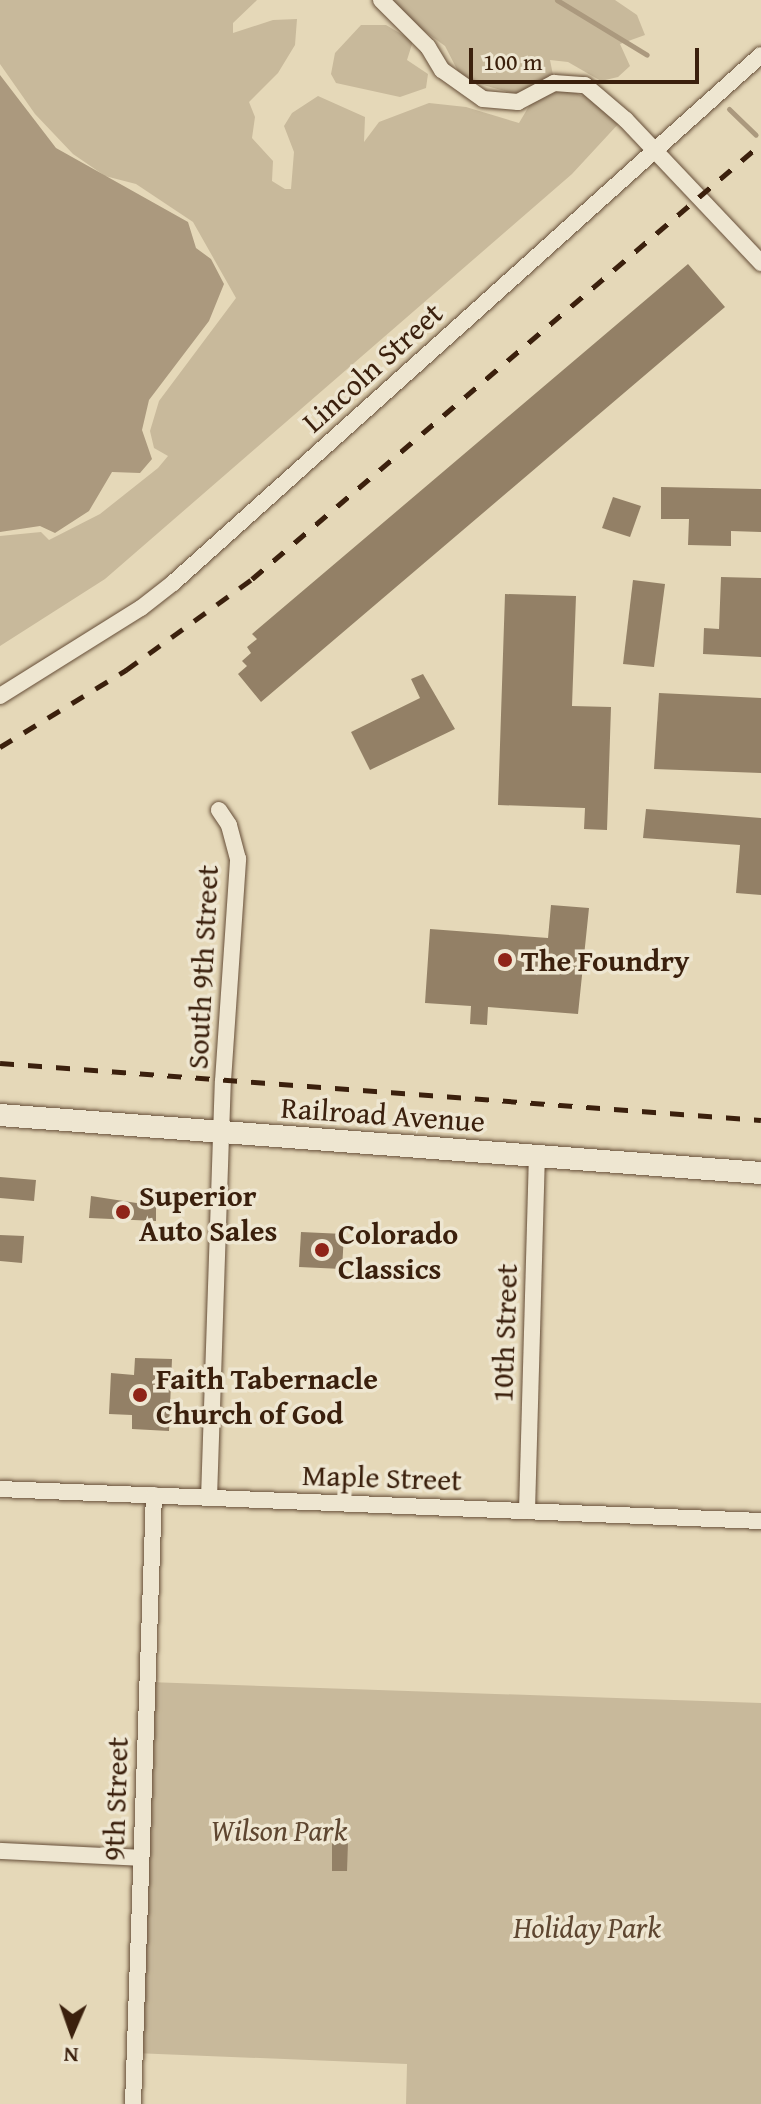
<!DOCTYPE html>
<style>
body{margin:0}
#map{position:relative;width:761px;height:2104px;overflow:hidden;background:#e5d8b8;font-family:"Gentium Book Plus",serif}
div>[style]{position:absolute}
.green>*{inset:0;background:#c8b99b}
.water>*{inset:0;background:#ab997e}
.stream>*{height:5px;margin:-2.5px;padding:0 2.5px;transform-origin:2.5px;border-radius:2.5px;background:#ab997e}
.building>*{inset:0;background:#938066}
.roads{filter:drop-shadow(0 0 2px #664e38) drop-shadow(0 0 2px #664e38)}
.street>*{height:16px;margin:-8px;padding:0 8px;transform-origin:8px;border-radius:8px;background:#eee6d1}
.secondary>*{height:22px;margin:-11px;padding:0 11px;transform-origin:11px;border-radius:11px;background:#eee6d1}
.rail>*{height:5px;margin-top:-2.5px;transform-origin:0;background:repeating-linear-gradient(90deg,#3b200d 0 14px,transparent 0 28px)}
.dots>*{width:22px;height:22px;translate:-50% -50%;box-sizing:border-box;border:4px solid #eee6d1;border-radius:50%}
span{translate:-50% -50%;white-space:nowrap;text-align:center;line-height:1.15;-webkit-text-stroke:7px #eee6d1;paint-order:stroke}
.street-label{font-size:30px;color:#3b200d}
.poi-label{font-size:30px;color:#3b200d;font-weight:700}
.left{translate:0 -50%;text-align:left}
.park-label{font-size:30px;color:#5e4630;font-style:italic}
.north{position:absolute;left:32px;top:1992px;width:80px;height:80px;-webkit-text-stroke:6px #eee6d1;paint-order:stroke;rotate:182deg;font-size:22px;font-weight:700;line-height:32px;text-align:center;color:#3b200d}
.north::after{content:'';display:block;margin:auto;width:28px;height:36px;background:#3b200d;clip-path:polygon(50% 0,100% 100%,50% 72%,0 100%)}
.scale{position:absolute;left:469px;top:48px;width:230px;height:36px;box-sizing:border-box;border:4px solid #3b200d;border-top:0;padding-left:10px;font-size:24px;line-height:28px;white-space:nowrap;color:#3b200d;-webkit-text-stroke:6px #eee6d1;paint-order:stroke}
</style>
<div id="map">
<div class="green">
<i style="clip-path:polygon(0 0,257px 0,233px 23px,233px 33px,273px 20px,297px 19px,295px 45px,278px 73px,249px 102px,255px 117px,252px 138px,273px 161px,272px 181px,285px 189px,291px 189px,294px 152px,284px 126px,292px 113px,318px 96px,365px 117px,364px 142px,379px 122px,429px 103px,466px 107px,519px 123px,532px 101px,566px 88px,582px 96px,585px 91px,621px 121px,572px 174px,105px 579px,0 646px,0 536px,41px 532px,49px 540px,100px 514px,158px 468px,168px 456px,154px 448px,150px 431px,159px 401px,236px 298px,193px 222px,136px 184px,105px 176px,73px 154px,35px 114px,0 64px)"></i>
<i style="clip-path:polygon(393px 0,615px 0,637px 15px,645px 35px,620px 44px,630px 66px,618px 77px,601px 81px,568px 62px,550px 60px,553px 75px,547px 84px,515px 94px,462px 79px,445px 46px,409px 20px)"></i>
<i style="clip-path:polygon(361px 25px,386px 25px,413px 41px,407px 60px,428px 74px,426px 88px,400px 97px,336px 83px,331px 74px,335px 53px)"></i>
<i style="clip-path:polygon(148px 1682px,761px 1703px,761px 2104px,406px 2104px,407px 2064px,134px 2053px)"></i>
</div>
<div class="water">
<i style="clip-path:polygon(0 75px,56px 148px,188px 222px,196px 248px,211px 259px,224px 284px,209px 321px,149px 400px,142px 430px,152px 459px,140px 473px,112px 472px,89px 511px,55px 533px,40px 526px,0 532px)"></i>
</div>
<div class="stream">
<i style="left:557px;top:0;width:105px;rotate:31.4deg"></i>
<i style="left:729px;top:109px;width:37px;rotate:44deg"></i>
</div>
<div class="building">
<i style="clip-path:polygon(688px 264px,725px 307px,261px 702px,238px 674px,247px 666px,242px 661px,251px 653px,247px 647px,257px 639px,252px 634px)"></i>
<i style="clip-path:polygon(661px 487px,761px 489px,761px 532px,731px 531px,731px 546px,688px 545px,689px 519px,661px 519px)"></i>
<i style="clip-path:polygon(613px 497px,641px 506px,630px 537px,602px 528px)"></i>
<i style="clip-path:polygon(721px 577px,761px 578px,761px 657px,703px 654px,704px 628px,719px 629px)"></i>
<i style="clip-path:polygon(633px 580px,665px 584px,654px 667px,623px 664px)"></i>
<i style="clip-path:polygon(505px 594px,576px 596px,572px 706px,611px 707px,607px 830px,584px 829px,585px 808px,498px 805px)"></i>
<i style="clip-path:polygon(423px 674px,455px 729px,370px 770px,351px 732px,420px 698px,411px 679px)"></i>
<i style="clip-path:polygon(659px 693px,761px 698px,761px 773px,654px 769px)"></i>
<i style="clip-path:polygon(646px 809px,761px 818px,761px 895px,736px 893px,740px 845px,643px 838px)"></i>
<i style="clip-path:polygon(551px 905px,589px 908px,578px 1014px,488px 1007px,487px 1025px,470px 1024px,471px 1006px,425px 1003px,430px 929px,548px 938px)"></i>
<i style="clip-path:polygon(0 1177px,36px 1180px,34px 1201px,0 1198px)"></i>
<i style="clip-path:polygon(91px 1196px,156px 1206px,156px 1221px,89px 1218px)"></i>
<i style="clip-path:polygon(301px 1232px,344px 1234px,342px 1269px,299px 1267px)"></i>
<i style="clip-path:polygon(0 1235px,24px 1236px,22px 1263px,0 1261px)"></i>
<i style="clip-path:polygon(135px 1358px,172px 1359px,169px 1431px,132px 1429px,132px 1415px,109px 1414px,111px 1373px,134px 1375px)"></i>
<i style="clip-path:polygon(332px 1841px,348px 1842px,347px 1871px,332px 1871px)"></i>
</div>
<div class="roads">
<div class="street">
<i style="left:381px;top:0;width:66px;rotate:45deg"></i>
<i style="left:428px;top:47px;width:27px;rotate:59deg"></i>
<i style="left:442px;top:70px;width:50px;rotate:35.3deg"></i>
<i style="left:483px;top:99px;width:35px;rotate:5deg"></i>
<i style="left:518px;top:102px;width:41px;rotate:-27.8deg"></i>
<i style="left:554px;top:83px;width:31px;rotate:4deg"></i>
<i style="left:585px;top:85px;width:54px;rotate:40.5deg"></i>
<i style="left:626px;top:120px;width:197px;rotate:46.6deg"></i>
<i style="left:0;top:696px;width:166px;rotate:-32deg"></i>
<i style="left:141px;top:608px;width:41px;rotate:-38deg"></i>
<i style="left:173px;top:583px;width:790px;rotate:-41.92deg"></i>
<i style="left:0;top:1489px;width:762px;rotate:2.41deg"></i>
<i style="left:209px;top:1498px;width:417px;rotate:-88.1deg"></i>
<i style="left:223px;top:1081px;width:223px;rotate:-86.1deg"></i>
<i style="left:238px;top:859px;width:35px;rotate:-105deg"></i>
<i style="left:229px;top:825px;width:18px;rotate:-124deg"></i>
<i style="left:527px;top:1511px;width:355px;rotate:-88.4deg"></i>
<i style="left:0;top:1851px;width:141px;rotate:2.8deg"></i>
<i style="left:133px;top:2104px;width:609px;rotate:-88.03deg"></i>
</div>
<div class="secondary">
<i style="left:0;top:1115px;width:763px;rotate:4.36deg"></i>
</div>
</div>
<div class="rail">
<i style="left:0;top:747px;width:148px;rotate:-31.4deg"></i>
<i style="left:126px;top:670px;width:155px;rotate:-35.8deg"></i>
<i style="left:252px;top:579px;width:670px;rotate:-40.52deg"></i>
<i style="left:0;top:1063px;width:763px;rotate:4.28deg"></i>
</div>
<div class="dots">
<i style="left:505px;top:960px;background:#8f2418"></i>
<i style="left:123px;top:1212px;background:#8f2418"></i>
<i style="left:322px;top:1250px;background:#8f2418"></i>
<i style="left:140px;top:1395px;background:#8f2418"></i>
</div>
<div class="street-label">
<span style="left:372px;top:367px;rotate:-42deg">Lincoln Street</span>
<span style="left:202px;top:967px;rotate:-87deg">South 9th Street</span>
<span style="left:383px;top:1114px;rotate:4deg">Railroad Avenue</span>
<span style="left:504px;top:1333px;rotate:-88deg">10th Street</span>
<span style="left:382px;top:1477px;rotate:2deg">Maple Street</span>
<span style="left:115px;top:1799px;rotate:-88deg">9th Street</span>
</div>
<div class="poi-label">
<span class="left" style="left:521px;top:960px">The Foundry</span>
<span class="left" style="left:139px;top:1212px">Superior<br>Auto Sales</span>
<span class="left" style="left:338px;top:1250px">Colorado<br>Classics</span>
<span class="left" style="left:156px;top:1395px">Faith Tabernacle<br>Church of God</span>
</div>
<div class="park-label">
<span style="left:279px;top:1830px">Wilson Park</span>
<span style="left:587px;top:1927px">Holiday Park</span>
</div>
<div class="north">N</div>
<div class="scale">100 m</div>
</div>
